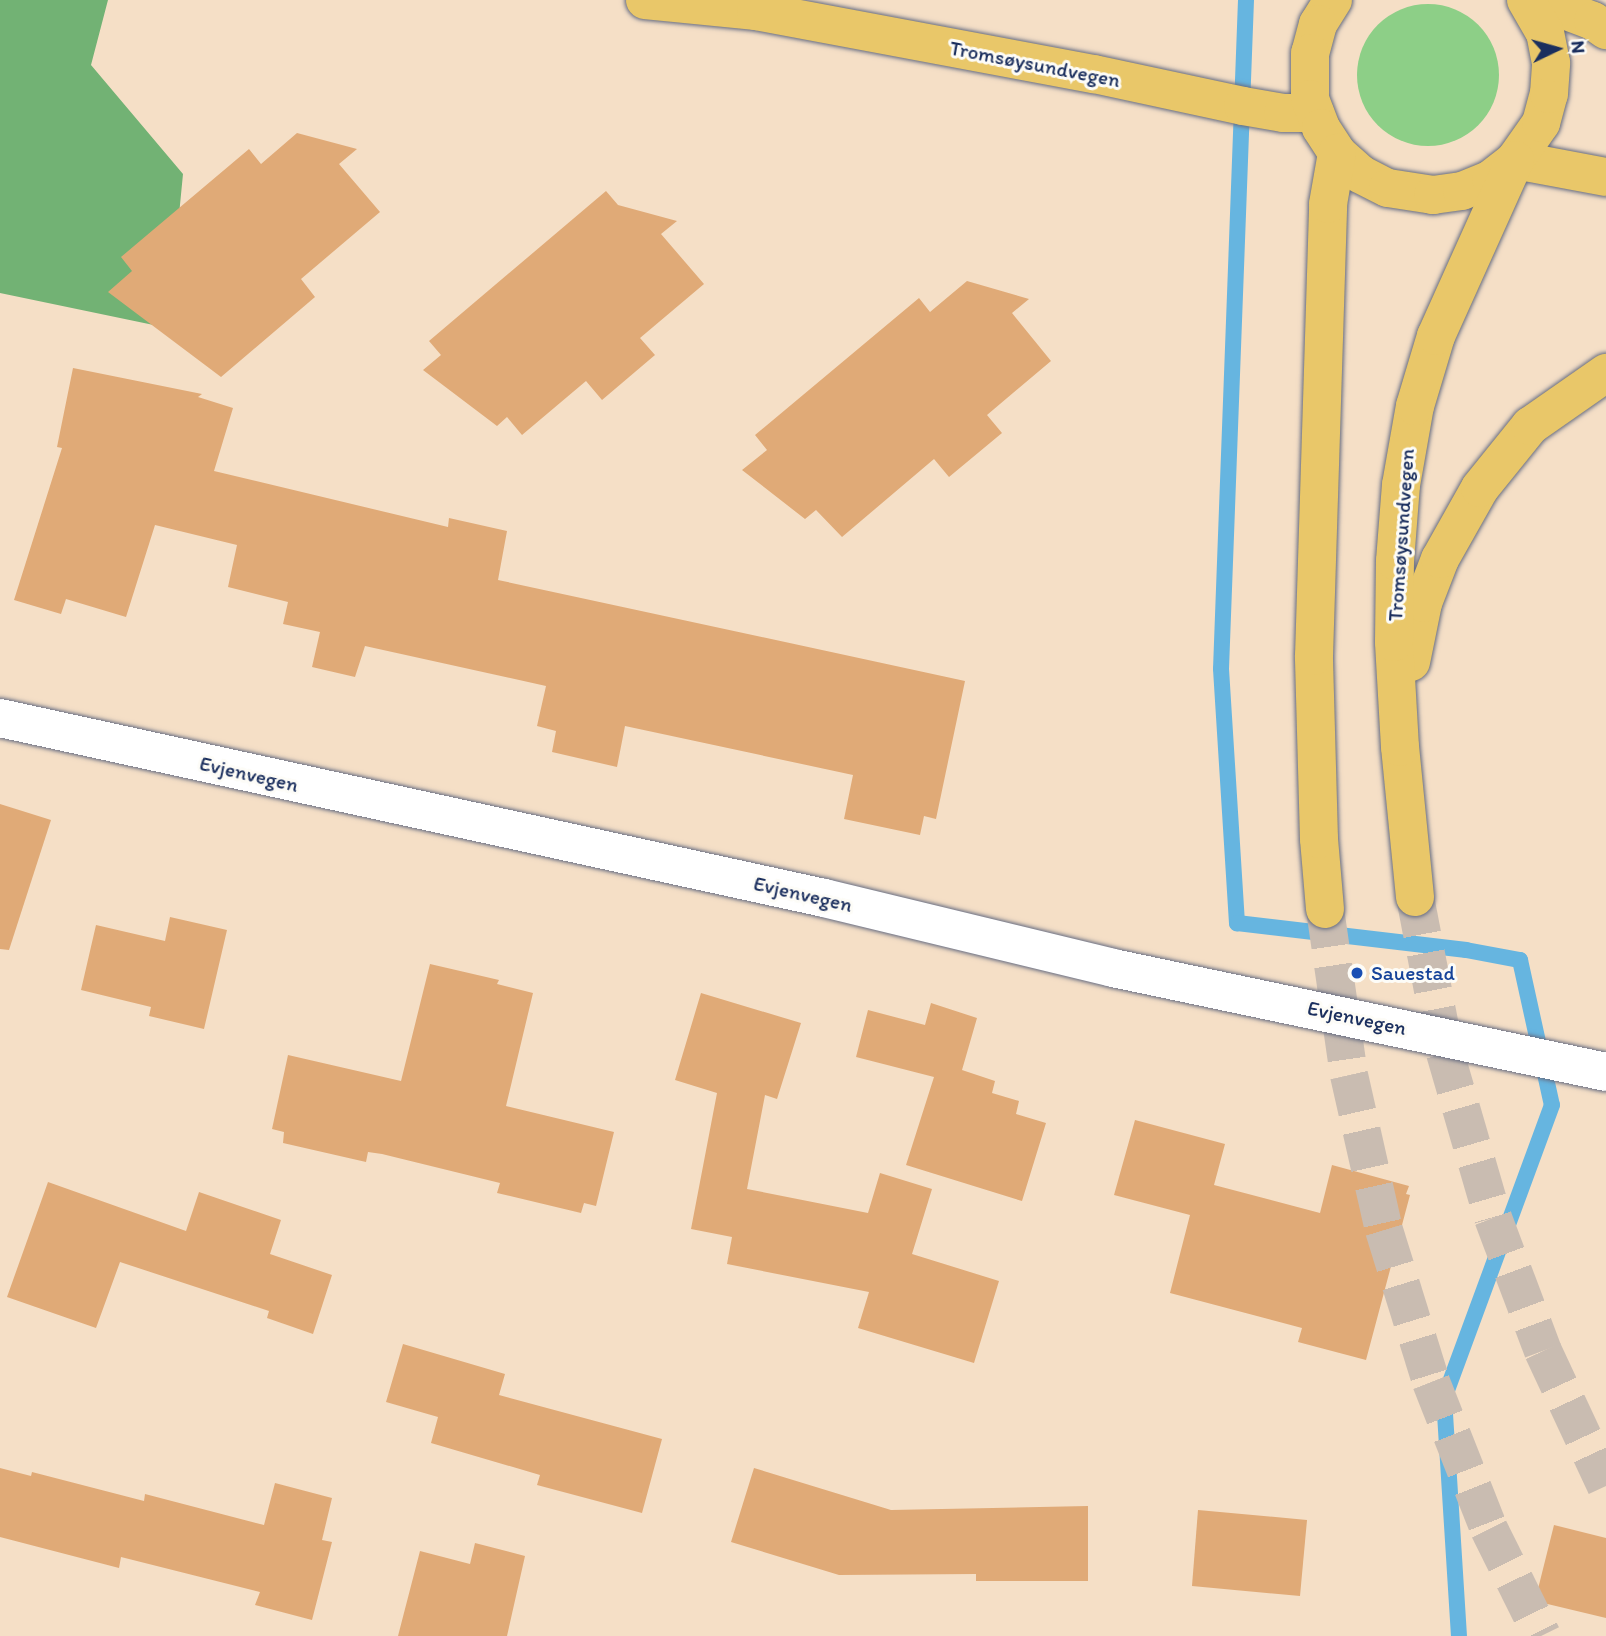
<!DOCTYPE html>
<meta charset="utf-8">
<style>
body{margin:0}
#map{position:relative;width:1606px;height:1636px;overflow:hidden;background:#f5dfc6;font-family:Itim,sans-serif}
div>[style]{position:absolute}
.green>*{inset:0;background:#8dcf87}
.round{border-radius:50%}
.forest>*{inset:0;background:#72b274}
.stream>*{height:16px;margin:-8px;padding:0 8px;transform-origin:8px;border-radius:8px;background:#66b5e0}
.building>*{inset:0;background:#e0aa77}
.highway-tunnel>*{height:38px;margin-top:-19px;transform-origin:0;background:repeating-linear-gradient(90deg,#c9bcb1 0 38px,transparent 0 57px)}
.roads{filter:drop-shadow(0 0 2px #676d82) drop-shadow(0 0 2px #676d82)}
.minor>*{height:38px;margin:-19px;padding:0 19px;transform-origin:19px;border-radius:19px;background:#fff}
.major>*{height:38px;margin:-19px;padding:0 19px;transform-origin:19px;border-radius:19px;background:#e9c769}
.highway>*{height:38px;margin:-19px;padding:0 19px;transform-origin:19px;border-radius:19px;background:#e9c769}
.dots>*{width:19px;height:19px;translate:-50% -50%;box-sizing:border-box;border:4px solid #fdfcf7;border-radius:50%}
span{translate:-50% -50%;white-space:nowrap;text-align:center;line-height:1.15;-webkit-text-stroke:6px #fdfcf7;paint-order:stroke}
.street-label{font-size:21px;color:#1b2f5e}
.transit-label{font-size:21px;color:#164399}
.left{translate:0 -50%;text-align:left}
.north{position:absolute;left:1522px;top:14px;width:70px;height:70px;-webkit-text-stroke:5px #fdfcf7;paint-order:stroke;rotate:85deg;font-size:19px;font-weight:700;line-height:28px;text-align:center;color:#1b2f5e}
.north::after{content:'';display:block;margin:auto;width:24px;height:32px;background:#1b2f5e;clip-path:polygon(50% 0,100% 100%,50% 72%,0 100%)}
</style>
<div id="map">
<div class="green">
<i class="round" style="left:1357px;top:4px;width:142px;height:142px"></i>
</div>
<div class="forest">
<i style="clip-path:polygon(0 0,108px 0,91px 65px,183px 174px,168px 328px,0 293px)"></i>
</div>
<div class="stream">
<i style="left:1246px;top:0;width:669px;rotate:92.14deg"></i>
<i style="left:1221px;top:669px;width:255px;rotate:86.4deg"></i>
<i style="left:1237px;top:923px;width:231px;rotate:6.7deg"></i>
<i style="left:1466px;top:950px;width:55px;rotate:10.5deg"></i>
<i style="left:1520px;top:960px;width:148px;rotate:77.6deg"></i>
<i style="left:1552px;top:1105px;width:312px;rotate:110.2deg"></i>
<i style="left:1444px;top:1398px;width:238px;rotate:86.4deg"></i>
</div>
<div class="building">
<i style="clip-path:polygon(297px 133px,357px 149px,339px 164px,380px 212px,301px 279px,315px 297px,221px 377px,108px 292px,132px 271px,121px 257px,249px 149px,261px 164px)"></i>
<i style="clip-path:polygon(606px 191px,618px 205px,677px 221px,661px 234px,704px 284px,640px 338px,655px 355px,602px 400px,586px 381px,522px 435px,507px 417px,497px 426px,423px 370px,441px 355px,429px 341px)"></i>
<i style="clip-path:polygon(967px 281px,1029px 299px,1012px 313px,1051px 361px,987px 415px,1002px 433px,949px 477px,934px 459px,842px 537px,816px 510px,805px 519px,742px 470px,767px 450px,755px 435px,919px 298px,930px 312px)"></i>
<i style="clip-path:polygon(73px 368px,202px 394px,198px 397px,233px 408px,214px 471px,448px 527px,449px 518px,507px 531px,498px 580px,965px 681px,936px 819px,924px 816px,920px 835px,844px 819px,853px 775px,625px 726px,617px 767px,552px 752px,556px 731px,537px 726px,546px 686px,365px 646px,355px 677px,312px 667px,320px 632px,283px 624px,288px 602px,228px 587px,237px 545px,155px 525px,126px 617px,66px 599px,61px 614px,14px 600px,62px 448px,57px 447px)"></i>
<i style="clip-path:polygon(0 804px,51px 820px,9px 950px,0 949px)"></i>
<i style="clip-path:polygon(170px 917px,227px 930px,204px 1029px,149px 1016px,151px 1007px,81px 990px,96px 925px,165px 941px)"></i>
<i style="clip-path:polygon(430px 964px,499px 980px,497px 984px,533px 993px,506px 1106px,614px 1132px,596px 1206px,584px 1203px,581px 1213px,497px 1193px,500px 1183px,382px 1154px,368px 1152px,366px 1162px,283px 1143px,284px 1132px,272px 1129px,288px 1055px,401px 1081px)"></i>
<i style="clip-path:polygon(701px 993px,801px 1023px,777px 1099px,765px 1095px,747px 1189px,868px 1213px,880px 1173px,932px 1189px,912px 1254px,999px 1281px,974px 1363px,858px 1328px,869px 1292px,727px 1264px,732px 1237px,691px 1229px,717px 1093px,675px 1080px)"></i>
<i style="clip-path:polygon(931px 1003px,977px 1018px,962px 1070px,995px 1081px,992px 1093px,1019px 1101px,1016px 1114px,1046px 1123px,1022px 1201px,906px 1165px,934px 1077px,856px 1057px,868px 1010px,925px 1025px)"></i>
<i style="clip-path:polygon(1135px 1120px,1225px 1144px,1214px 1185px,1320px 1213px,1332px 1165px,1409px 1186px,1406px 1194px,1410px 1195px,1366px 1360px,1298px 1342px,1302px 1328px,1170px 1293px,1190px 1215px,1114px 1195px)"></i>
<i style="clip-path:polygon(48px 1182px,186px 1231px,199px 1192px,281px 1220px,270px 1254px,332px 1275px,313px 1334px,267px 1318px,269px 1311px,120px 1262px,96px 1328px,7px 1297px)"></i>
<i style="clip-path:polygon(403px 1344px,505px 1374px,499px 1395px,662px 1439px,642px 1513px,537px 1485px,540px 1475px,431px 1443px,438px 1417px,386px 1402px)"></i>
<i style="clip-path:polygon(0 1468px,31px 1476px,32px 1472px,144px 1501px,145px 1494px,264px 1525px,275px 1483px,332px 1498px,322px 1540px,332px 1542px,312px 1620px,255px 1605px,260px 1592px,121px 1557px,119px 1568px,0 1537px)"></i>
<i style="clip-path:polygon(754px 1468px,891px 1510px,1088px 1506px,1088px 1581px,976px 1581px,976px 1574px,839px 1575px,731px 1542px)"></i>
<i style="clip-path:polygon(1198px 1510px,1307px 1520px,1300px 1596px,1192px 1586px)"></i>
<i style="clip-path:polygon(1554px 1525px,1606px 1538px,1606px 1618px,1535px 1601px)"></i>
<i style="clip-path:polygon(475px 1543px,525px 1556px,507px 1636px,398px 1636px,420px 1551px,470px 1564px)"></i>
</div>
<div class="highway-tunnel">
<i style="left:1415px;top:897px;width:159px;rotate:79.1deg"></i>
<i style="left:1445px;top:1053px;width:172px;rotate:73.8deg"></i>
<i style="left:1493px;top:1218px;width:142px;rotate:69.4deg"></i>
<i style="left:1543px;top:1351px;width:149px;rotate:65deg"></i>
<i style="left:1325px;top:909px;width:168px;rotate:81.8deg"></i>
<i style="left:1349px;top:1075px;width:159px;rotate:77.3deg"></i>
<i style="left:1384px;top:1230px;width:159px;rotate:72.8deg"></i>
<i style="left:1431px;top:1382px;width:158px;rotate:68.5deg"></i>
<i style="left:1489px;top:1529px;width:119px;rotate:63.6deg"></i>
</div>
<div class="roads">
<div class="minor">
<i style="left:0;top:718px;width:843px;rotate:12.32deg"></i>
<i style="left:824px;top:898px;width:297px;rotate:13.6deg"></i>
<i style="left:1113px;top:968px;width:504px;rotate:11.91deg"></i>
</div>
<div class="major">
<i style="left:1538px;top:0;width:59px;rotate:20.9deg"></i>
<i style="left:1593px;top:21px;width:16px;rotate:35deg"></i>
<i style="left:1515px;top:160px;width:93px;rotate:10.6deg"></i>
</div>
<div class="highway">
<i style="left:645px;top:0;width:112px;rotate:5.7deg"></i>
<i style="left:756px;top:11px;width:344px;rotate:10.6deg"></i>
<i style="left:1094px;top:74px;width:152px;rotate:12.1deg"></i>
<i style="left:1243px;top:106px;width:41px;rotate:9.9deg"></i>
<i style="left:1283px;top:113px;width:32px"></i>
<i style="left:1333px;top:0;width:28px;rotate:122deg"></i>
<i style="left:1318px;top:24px;width:30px;rotate:105deg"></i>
<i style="left:1310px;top:53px;width:46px;rotate:90deg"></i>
<i style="left:1310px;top:99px;width:31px;rotate:69deg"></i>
<i style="left:1321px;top:128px;width:30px;rotate:57deg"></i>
<i style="left:1337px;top:153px;width:31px;rotate:42deg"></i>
<i style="left:1360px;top:174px;width:31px;rotate:27deg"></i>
<i style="left:1388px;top:188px;width:46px;rotate:8.8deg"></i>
<i style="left:1433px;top:195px;width:29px;rotate:-8deg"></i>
<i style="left:1462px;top:191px;width:31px;rotate:-22deg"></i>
<i style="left:1491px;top:179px;width:31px;rotate:-38deg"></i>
<i style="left:1515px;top:160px;width:45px;rotate:-54.9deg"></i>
<i style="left:1541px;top:123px;width:30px;rotate:-75deg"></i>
<i style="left:1549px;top:94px;width:31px;rotate:-86deg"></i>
<i style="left:1551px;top:63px;width:31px;rotate:-101deg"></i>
<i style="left:1545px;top:33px;width:38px;rotate:-120deg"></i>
<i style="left:1411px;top:662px;width:60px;rotate:-78.5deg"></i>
<i style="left:1423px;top:603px;width:47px;rotate:-68.9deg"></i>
<i style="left:1440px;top:559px;width:81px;rotate:-60.6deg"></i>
<i style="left:1480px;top:488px;width:80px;rotate:-51.1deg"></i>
<i style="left:1530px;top:426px;width:93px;rotate:-34.9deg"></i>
<i style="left:1415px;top:897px;width:151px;rotate:-95.7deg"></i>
<i style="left:1400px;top:747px;width:105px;rotate:-93.3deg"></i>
<i style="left:1394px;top:642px;width:81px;rotate:-89.3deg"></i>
<i style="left:1395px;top:561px;width:76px;rotate:-85.5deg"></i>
<i style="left:1401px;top:485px;width:80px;rotate:-80deg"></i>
<i style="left:1415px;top:406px;width:73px;rotate:-73.3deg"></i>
<i style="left:1436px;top:336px;width:193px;rotate:-65.8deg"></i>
<i style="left:1325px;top:909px;width:70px;rotate:-94.9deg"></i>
<i style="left:1319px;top:839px;width:183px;rotate:-91.6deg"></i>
<i style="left:1314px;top:656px;width:452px;rotate:-88.2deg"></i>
<i style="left:1328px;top:204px;width:52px;rotate:-80deg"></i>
</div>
</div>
<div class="dots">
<i style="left:1357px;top:973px;background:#1a4fb4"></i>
</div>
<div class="street-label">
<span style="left:1035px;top:64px;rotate:11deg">Tromsøysundvegen</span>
<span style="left:1401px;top:535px;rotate:-86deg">Tromsøysundvegen</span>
<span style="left:249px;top:774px;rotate:13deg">Evjenvegen</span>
<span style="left:803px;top:894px;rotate:13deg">Evjenvegen</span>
<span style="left:1357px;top:1018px;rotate:12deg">Evjenvegen</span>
</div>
<div class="transit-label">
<span class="left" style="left:1371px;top:973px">Sauestad</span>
</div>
<div class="north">N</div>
</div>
